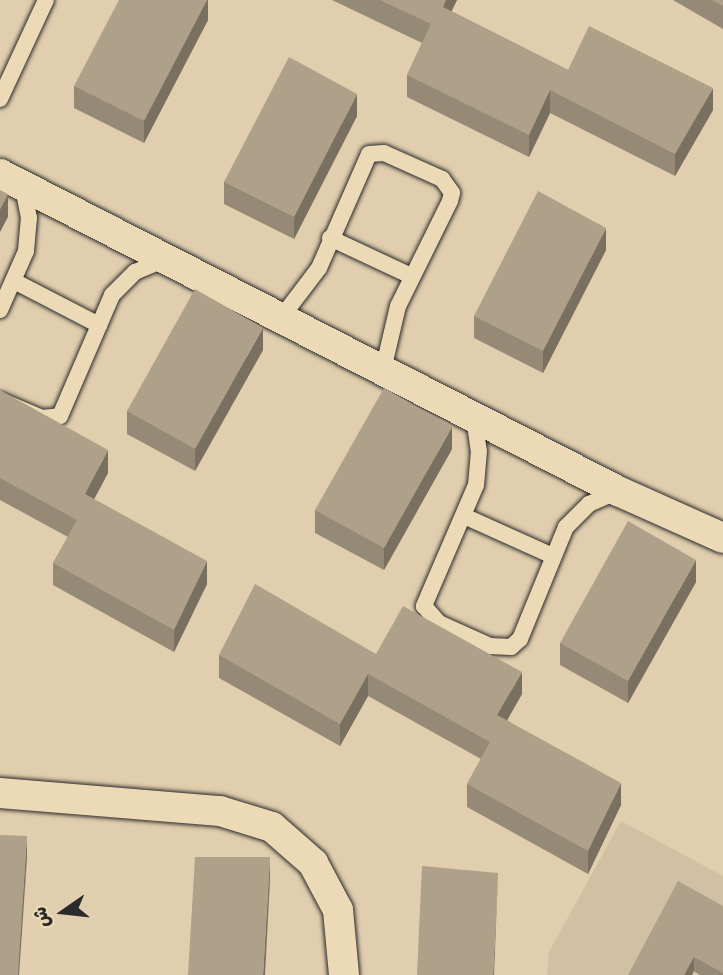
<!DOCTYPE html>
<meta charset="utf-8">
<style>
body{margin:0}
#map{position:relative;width:723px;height:975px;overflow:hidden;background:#e0ceae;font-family:"Architects Daughter","Playpen Sans Arabic",sans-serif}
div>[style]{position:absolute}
.built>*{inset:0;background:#d1c0a3}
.roads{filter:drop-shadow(0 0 2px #2b2b2b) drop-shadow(0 0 2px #2b2b2b)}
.lane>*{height:16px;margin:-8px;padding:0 8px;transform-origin:8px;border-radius:8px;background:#ecd9b6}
.street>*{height:30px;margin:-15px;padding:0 15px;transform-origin:15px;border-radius:15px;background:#ecd9b6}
.wall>*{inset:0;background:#968a76}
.shaded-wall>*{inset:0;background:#7a7060}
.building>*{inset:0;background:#aea089}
span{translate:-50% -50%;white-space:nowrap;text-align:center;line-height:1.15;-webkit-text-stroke:5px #ecd9b6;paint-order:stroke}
.north{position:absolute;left:28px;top:877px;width:70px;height:70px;-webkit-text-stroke:5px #ecd9b6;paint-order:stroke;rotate:256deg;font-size:19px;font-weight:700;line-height:28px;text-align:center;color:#2b2b2b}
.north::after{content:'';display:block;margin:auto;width:24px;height:32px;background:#2b2b2b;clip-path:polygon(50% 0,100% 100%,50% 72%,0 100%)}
</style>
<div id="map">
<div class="built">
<i style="clip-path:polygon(621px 821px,723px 876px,723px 975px,547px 975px,549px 952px)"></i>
</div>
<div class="roads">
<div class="lane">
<i style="left:0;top:99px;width:109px;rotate:-65.1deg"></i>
<i style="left:330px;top:238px;width:89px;rotate:25.1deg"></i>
<i style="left:14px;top:281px;width:96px;rotate:27.4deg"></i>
<i style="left:0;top:310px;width:64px;rotate:-66.2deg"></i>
<i style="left:26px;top:251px;width:33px;rotate:-85deg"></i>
<i style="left:29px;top:218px;width:33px;rotate:-101deg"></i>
<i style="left:281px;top:318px;width:63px;rotate:-52.8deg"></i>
<i style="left:319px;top:268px;width:124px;rotate:-66.3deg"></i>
<i style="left:369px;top:154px;width:15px;rotate:-4deg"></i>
<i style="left:384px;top:153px;width:64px;rotate:24.1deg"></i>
<i style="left:442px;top:179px;width:17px;rotate:54deg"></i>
<i style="left:452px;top:193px;width:8px;rotate:104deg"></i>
<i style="left:450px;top:201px;width:117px;rotate:116.3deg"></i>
<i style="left:398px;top:306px;width:66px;rotate:103.2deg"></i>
<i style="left:0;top:400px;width:46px;rotate:23.2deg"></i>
<i style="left:42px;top:418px;width:18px;rotate:-6deg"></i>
<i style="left:60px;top:416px;width:132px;rotate:-66.7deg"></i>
<i style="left:112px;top:295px;width:33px;rotate:-45deg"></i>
<i style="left:135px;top:272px;width:33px;rotate:-23deg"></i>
<i style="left:474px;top:417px;width:34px;rotate:82deg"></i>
<i style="left:479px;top:451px;width:34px;rotate:95deg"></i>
<i style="left:476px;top:485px;width:132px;rotate:113.3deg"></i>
<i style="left:424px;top:606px;width:23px;rotate:49deg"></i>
<i style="left:439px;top:623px;width:56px;rotate:24.3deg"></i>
<i style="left:490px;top:646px;width:21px;rotate:3deg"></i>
<i style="left:511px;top:647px;width:12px;rotate:-42deg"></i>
<i style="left:520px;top:639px;width:121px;rotate:-67.7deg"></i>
<i style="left:566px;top:527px;width:33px;rotate:-45deg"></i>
<i style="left:589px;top:504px;width:32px;rotate:-24deg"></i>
<i style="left:464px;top:516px;width:98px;rotate:24.2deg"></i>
</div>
<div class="street">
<i style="left:0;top:174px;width:695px;rotate:27.16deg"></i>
<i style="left:618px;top:491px;width:115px;rotate:24.1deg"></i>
<i style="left:0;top:793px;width:221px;rotate:4.7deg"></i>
<i style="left:220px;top:811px;width:54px;rotate:17.1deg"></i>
<i style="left:272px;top:827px;width:55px;rotate:41.3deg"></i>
<i style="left:313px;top:863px;width:53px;rotate:62deg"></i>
<i style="left:338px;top:910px;width:65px;rotate:84.7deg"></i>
</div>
</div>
<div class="wall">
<i style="clip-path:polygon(208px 0,208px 20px,144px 143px,74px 108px,74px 86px)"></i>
<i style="clip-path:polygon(332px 0,457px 0,451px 11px,568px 70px,713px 110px,675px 176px,550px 113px,529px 157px,407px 97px,407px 75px,422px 43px)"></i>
<i style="clip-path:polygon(673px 0,723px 0,723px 29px)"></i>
<i style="clip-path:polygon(357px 116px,294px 239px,224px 204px,224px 182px)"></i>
<i style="clip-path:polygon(606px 250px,543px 373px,474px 338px,474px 316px)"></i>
<i style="clip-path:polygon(263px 350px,195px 471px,127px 434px,127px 411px)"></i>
<i style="clip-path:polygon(0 390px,108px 473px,94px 499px,207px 584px,174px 652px,53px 585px,53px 563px,68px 537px,0 500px)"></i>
<i style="clip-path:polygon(452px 449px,384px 570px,315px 533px,315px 510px)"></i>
<i style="clip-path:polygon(696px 582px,628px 703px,560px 665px,560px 643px)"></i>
<i style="clip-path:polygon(376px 654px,522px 694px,507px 720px,621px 805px,588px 874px,467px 807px,467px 784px,481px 759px,368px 696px,340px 746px,219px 678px,219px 655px)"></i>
<i style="clip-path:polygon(723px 906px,723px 975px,700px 975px,694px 971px,628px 975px)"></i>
</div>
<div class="shaded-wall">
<i style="clip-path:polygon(207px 0,208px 0,208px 20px,144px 143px,144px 121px)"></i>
<i style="clip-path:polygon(446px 0,457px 0,443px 29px,443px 7px)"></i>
<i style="clip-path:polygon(713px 88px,713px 110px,675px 176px,675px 154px)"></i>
<i style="clip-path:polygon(550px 90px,550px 113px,529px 157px,529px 135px)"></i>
<i style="clip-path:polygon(357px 94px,357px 116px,294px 239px,294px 217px)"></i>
<i style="clip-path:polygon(8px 194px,8px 217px,0 232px,0 209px)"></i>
<i style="clip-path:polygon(606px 228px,606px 250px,543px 373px,543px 351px)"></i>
<i style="clip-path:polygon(263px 328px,263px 350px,195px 471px,195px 449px)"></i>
<i style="clip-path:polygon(452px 427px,452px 449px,384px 570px,384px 548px)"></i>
<i style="clip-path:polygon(108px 450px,108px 473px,85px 516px,85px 494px)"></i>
<i style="clip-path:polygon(696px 560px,696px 582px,628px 703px,628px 681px)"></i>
<i style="clip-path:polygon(207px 561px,207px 584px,174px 652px,174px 630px)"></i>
<i style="clip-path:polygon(522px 672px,522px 694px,497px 738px,497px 715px)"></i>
<i style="clip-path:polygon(368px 674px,368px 696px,340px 746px,340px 724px)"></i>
<i style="clip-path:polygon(621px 783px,621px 805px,588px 874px,588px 851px)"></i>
<i style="clip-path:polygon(27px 836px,27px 858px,19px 975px,17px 975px)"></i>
<i style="clip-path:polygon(270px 857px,270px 880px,265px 975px,263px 975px)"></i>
<i style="clip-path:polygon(498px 873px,494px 975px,493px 975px)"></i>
<i style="clip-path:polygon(694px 957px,694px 971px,692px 975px,684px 975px)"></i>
</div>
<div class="building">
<i style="clip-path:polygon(119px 0,207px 0,144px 121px,74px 86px)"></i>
<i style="clip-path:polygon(380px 0,446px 0,443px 7px,568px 70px,589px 26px,713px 88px,675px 154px,550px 90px,529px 135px,407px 75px,431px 24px)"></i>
<i style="clip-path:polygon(712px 0,723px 0,723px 6px)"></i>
<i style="clip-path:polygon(289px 57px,357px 94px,294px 217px,224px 182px)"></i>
<i style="clip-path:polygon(0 190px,8px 194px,0 209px)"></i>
<i style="clip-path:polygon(538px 191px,606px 228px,543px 351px,474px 316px)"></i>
<i style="clip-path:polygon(195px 289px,263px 328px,195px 449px,127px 411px)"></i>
<i style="clip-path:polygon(384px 388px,452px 427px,384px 548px,315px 510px)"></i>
<i style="clip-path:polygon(0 390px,108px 450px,85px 494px,207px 561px,174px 630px,53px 563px,77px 520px,0 478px)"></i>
<i style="clip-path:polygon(628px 521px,696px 560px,628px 681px,560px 643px)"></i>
<i style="clip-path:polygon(255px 584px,376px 654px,403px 606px,522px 672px,497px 715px,621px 783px,588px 851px,467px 784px,490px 742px,368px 674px,340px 724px,219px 655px)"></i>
<i style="clip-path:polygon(0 835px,27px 836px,18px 975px,0 975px)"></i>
<i style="clip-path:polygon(195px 857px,270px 857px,263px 975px,188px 975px)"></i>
<i style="clip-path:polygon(422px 866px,498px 873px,493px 975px,417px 975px)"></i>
<i style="clip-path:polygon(678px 881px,723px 906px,723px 973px,694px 957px,684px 975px,628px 975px)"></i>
</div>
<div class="north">ش</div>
</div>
